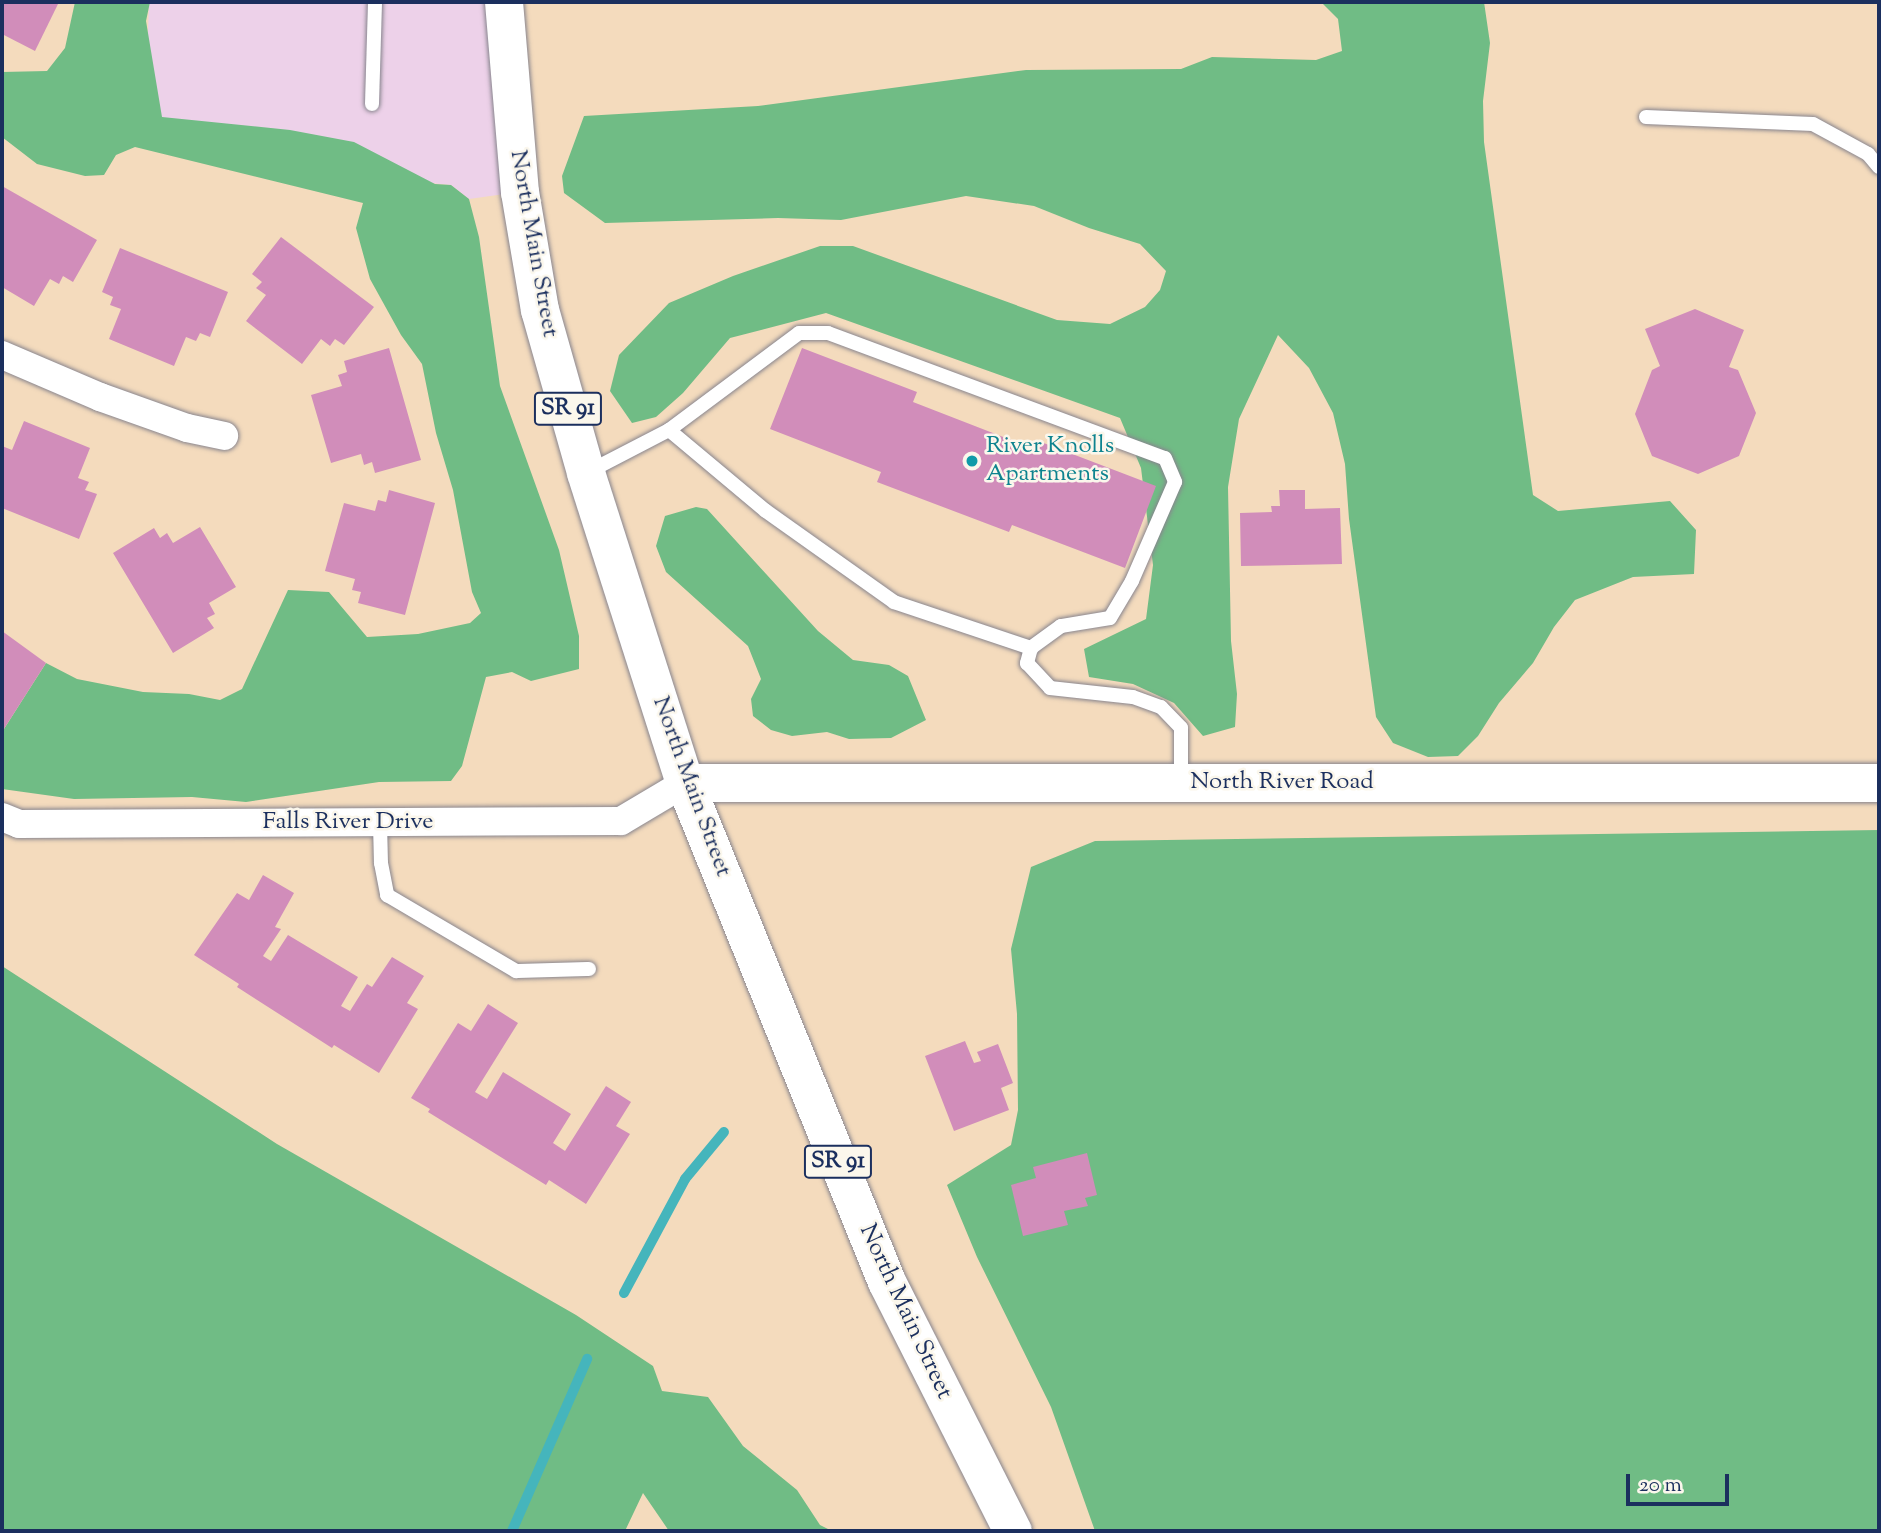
<!DOCTYPE html>
<style>
body{margin:0}
#map{position:relative;width:1881px;height:1533px;overflow:hidden;background:#f4dbbd;font-family:"Sorts Mill Goudy",serif}
div>[style]{position:absolute}
.built>*{inset:0;background:#edd1e9}
.forest>*{inset:0;background:#70bc85}
.stream>*{height:10px;margin:-5px;padding:0 5px;transform-origin:5px;border-radius:5px;background:#45b5bc}
.building>*{inset:0;background:#d18dba}
.roads{filter:drop-shadow(0 0 2px #88858e) drop-shadow(0 0 2px #88858e)}
.lane>*{height:14px;margin:-7px;padding:0 7px;transform-origin:7px;border-radius:7px;background:#fff}
.street>*{height:28px;margin:-14px;padding:0 14px;transform-origin:14px;border-radius:14px;background:#fff}
.secondary>*{height:38px;margin:-19px;padding:0 19px;transform-origin:19px;border-radius:19px;background:#fff}
.primary>*{height:38px;margin:-19px;padding:0 19px;transform-origin:19px;border-radius:19px;background:#fff}
.dots>*{width:19px;height:19px;translate:-50% -50%;box-sizing:border-box;border:4px solid #fbf7ec;border-radius:50%}
span{translate:-50% -50%;white-space:nowrap;text-align:center;line-height:1.15;-webkit-text-stroke:5px #fbf7ec;paint-order:stroke}
.shield-label span{padding:2px 5px;background:#fbf7ec;border:2px solid;border-radius:5px;-webkit-text-stroke-width:0}
.shield-label{font-size:23px;color:#1b2f5e;font-weight:700}
.street-label{font-size:24px;color:#1b2f5e}
.culture-label{font-size:24px;color:#0d838f}
.left{translate:0 -50%;text-align:left}
.frame{position:absolute;inset:0;border:4px solid #1b2f5e;pointer-events:none}
.scale{position:absolute;left:1626px;top:1474px;width:103px;height:32px;box-sizing:border-box;border:4px solid #1b2f5e;border-top:0;padding-left:9px;font-size:21px;line-height:24px;white-space:nowrap;color:#1b2f5e;-webkit-text-stroke:5px #fbf7ec;paint-order:stroke}
</style>
<div id="map">
<div class="built">
<i style="clip-path:polygon(149px 2px,504px 2px,520px 192px,469px 199px,451px 185px,420px 182px,145px 123px)"></i>
</div>
<div class="forest">
<i style="clip-path:polygon(75px 2px,150px 2px,146px 21px,162px 117px,290px 130px,354px 142px,435px 184px,451px 185px,469px 199px,479px 237px,500px 386px,559px 550px,579px 636px,579px 669px,531px 681px,512px 672px,486px 677px,462px 766px,451px 781px,379px 782px,246px 802px,192px 797px,74px 799px,2px 789px,2px 732px,46px 663px,77px 679px,143px 692px,189px 694px,220px 700px,242px 689px,288px 590px,329px 592px,367px 637px,418px 634px,470px 623px,481px 613px,472px 592px,453px 490px,436px 433px,422px 364px,401px 335px,370px 279px,356px 228px,363px 203px,135px 147px,116px 155px,104px 175px,85px 176px,37px 164px,2px 137px,2px 72px,47px 71px,65px 48px)"></i>
<i style="clip-path:polygon(1321px 2px,1484px 2px,1490px 43px,1483px 101px,1484px 142px,1533px 495px,1558px 511px,1670px 501px,1696px 530px,1694px 574px,1633px 577px,1575px 600px,1554px 627px,1533px 663px,1499px 703px,1478px 736px,1458px 756px,1428px 757px,1393px 743px,1376px 717px,1349px 519px,1345px 464px,1333px 413px,1309px 368px,1278px 335px,1239px 419px,1228px 487px,1231px 641px,1237px 694px,1235px 727px,1203px 736px,1174px 703px,1133px 684px,1089px 677px,1084px 649px,1146px 619px,1153px 565px,1141px 468px,1120px 418px,826px 313px,730px 338px,683px 393px,656px 417px,632px 423px,610px 391px,619px 355px,669px 303px,733px 276px,820px 246px,853px 246px,1057px 320px,1110px 324px,1145px 307px,1160px 290px,1166px 271px,1140px 244px,1089px 228px,1034px 206px,966px 196px,841px 220px,778px 218px,605px 223px,564px 193px,562px 176px,584px 116px,758px 106px,1026px 70px,1181px 69px,1212px 57px,1316px 60px,1342px 51px,1338px 19px)"></i>
<i style="clip-path:polygon(696px 507px,707px 509px,818px 631px,853px 660px,889px 665px,908px 676px,926px 720px,891px 738px,849px 739px,827px 732px,792px 736px,771px 730px,753px 716px,751px 699px,761px 679px,748px 646px,666px 572px,656px 546px,665px 516px)"></i>
<i style="clip-path:polygon(1879px 830px,1879px 1531px,1095px 1531px,1051px 1407px,977px 1257px,947px 1185px,1011px 1145px,1018px 1110px,1017px 1014px,1011px 949px,1031px 867px,1095px 841px)"></i>
<i style="clip-path:polygon(2px 966px,277px 1144px,576px 1315px,653px 1366px,662px 1391px,708px 1397px,743px 1446px,797px 1490px,820px 1525px,832px 1531px,669px 1531px,643px 1493px,625px 1531px,2px 1531px)"></i>
</div>
<div class="stream">
<i style="left:624px;top:1293px;width:129px;rotate:-61.8deg"></i>
<i style="left:685px;top:1179px;width:61px;rotate:-50.3deg"></i>
<i style="left:512px;top:1531px;width:188px;rotate:-66.4deg"></i>
</div>
<div class="building">
<i style="clip-path:polygon(2px 2px,58px 4px,35px 51px,2px 34px)"></i>
<i style="clip-path:polygon(2px 186px,97px 240px,73px 282px,63px 276px,59px 284px,50px 279px,34px 306px,2px 287px)"></i>
<i style="clip-path:polygon(281px 237px,374px 307px,344px 345px,335px 339px,330px 346px,321px 339px,302px 364px,246px 321px,266px 295px,256px 288px,262px 282px,252px 274px)"></i>
<i style="clip-path:polygon(120px 248px,228px 292px,210px 337px,200px 333px,196px 341px,186px 337px,174px 366px,109px 339px,121px 309px,110px 305px,113px 297px,102px 292px)"></i>
<i style="clip-path:polygon(1695px 309px,1744px 330px,1729px 367px,1738px 370px,1756px 413px,1739px 456px,1698px 474px,1652px 456px,1635px 414px,1652px 370px,1660px 366px,1645px 329px)"></i>
<i style="clip-path:polygon(389px 348px,421px 460px,375px 473px,372px 462px,364px 465px,361px 454px,331px 463px,311px 395px,342px 386px,338px 375px,347px 372px,344px 361px)"></i>
<i style="clip-path:polygon(802px 348px,917px 392px,913px 402px,1037px 450px,1041px 442px,1156px 486px,1125px 568px,1012px 525px,1009px 532px,877px 482px,881px 472px,770px 429px)"></i>
<i style="clip-path:polygon(24px 421px,90px 448px,78px 478px,89px 482px,85px 490px,97px 494px,79px 539px,2px 508px,2px 446px,12px 450px)"></i>
<i style="clip-path:polygon(389px 490px,435px 503px,405px 615px,358px 603px,361px 592px,352px 590px,355px 579px,325px 571px,344px 503px,375px 511px,378px 500px,386px 502px)"></i>
<i style="clip-path:polygon(1279px 490px,1305px 490px,1305px 509px,1340px 508px,1342px 564px,1241px 566px,1240px 513px,1272px 512px,1271px 506px,1280px 506px)"></i>
<i style="clip-path:polygon(200px 527px,236px 587px,209px 603px,215px 614px,207px 618px,214px 628px,173px 653px,113px 553px,154px 528px,160px 538px,167px 533px,173px 543px)"></i>
<i style="clip-path:polygon(2px 631px,46px 663px,2px 732px)"></i>
<i style="clip-path:polygon(263px 875px,294px 893px,275px 927px,281px 929px,263px 956px,271px 961px,288px 935px,358px 977px,341px 1006px,350px 1011px,367px 984px,372px 987px,392px 957px,424px 976px,407px 1003px,418px 1009px,379px 1073px,334px 1045px,332px 1048px,237px 987px,239px 984px,194px 955px,237px 893px,249px 900px)"></i>
<i style="clip-path:polygon(488px 1004px,518px 1023px,475px 1092px,487px 1099px,503px 1072px,571px 1114px,553px 1143px,565px 1151px,606px 1086px,631px 1102px,616px 1126px,630px 1134px,586px 1204px,549px 1180px,546px 1185px,428px 1112px,430px 1109px,411px 1098px,458px 1023px,471px 1031px)"></i>
<i style="clip-path:polygon(965px 1041px,974px 1063px,981px 1061px,977px 1052px,998px 1044px,1013px 1083px,1001px 1088px,1009px 1110px,954px 1131px,925px 1056px)"></i>
<i style="clip-path:polygon(1087px 1153px,1097px 1195px,1085px 1198px,1088px 1206px,1064px 1211px,1068px 1225px,1023px 1236px,1011px 1185px,1036px 1178px,1033px 1167px)"></i>
</div>
<div class="roads">
<div class="lane">
<i style="left:372px;top:104px;width:102px;rotate:-88.3deg"></i>
<i style="left:1646px;top:117px;width:167px;rotate:2.4deg"></i>
<i style="left:1813px;top:124px;width:63px;rotate:28.6deg"></i>
<i style="left:1868px;top:154px;width:17px;rotate:50deg"></i>
<i style="left:669px;top:430px;width:126px;rotate:39.9deg"></i>
<i style="left:766px;top:511px;width:157px;rotate:35.4deg"></i>
<i style="left:894px;top:602px;width:145px;rotate:18.6deg"></i>
<i style="left:588px;top:472px;width:91px;rotate:-27.4deg"></i>
<i style="left:669px;top:430px;width:162px;rotate:-36.7deg"></i>
<i style="left:799px;top:333px;width:29px"></i>
<i style="left:828px;top:333px;width:359px;rotate:20.4deg"></i>
<i style="left:1165px;top:458px;width:26px;rotate:67deg"></i>
<i style="left:1175px;top:482px;width:108px;rotate:113.5deg"></i>
<i style="left:1132px;top:581px;width:43px;rotate:120.7deg"></i>
<i style="left:1110px;top:618px;width:50px;rotate:170.7deg"></i>
<i style="left:1061px;top:626px;width:37px;rotate:144deg"></i>
<i style="left:1031px;top:648px;width:16px;rotate:105deg"></i>
<i style="left:1027px;top:663px;width:34px;rotate:47deg"></i>
<i style="left:1050px;top:688px;width:83px;rotate:6.2deg"></i>
<i style="left:1133px;top:697px;width:30px;rotate:20deg"></i>
<i style="left:1161px;top:707px;width:29px;rotate:46deg"></i>
<i style="left:1181px;top:728px;width:54px;rotate:90deg"></i>
<i style="left:380px;top:823px;width:40px;rotate:88.6deg"></i>
<i style="left:381px;top:863px;width:33px;rotate:79deg"></i>
<i style="left:387px;top:895px;width:150px;rotate:30.5deg"></i>
<i style="left:516px;top:971px;width:73px;rotate:-1.6deg"></i>
</div>
<div class="street">
<i style="left:2px;top:355px;width:107px;rotate:23.2deg"></i>
<i style="left:100px;top:397px;width:92px;rotate:19.6deg"></i>
<i style="left:187px;top:428px;width:38px;rotate:12deg"></i>
<i style="left:2px;top:817px;width:18px;rotate:22deg"></i>
<i style="left:19px;top:824px;width:602px;rotate:-0.29deg"></i>
<i style="left:621px;top:821px;width:74px;rotate:-30.7deg"></i>
</div>
<div class="secondary">
<i style="left:685px;top:783px;width:1194px"></i>
</div>
<div class="primary">
<i style="left:504px;top:2px;width:191px;rotate:85.2deg"></i>
<i style="left:520px;top:192px;width:120px;rotate:80.4deg"></i>
<i style="left:540px;top:310px;width:169px;rotate:74.2deg"></i>
<i style="left:586px;top:473px;width:325px;rotate:72.3deg"></i>
<i style="left:685px;top:783px;width:538px;rotate:67.96deg"></i>
<i style="left:887px;top:1282px;width:279px;rotate:63.2deg"></i>
</div>
</div>
<div class="dots">
<i style="left:972px;top:461px;background:#0f9aa8"></i>
</div>
<div class="shield-label">
<span style="left:568px;top:409px">SR 91</span>
<span style="left:838px;top:1162px">SR 91</span>
</div>
<div class="street-label">
<span style="left:533px;top:244px;rotate:80deg">North Main Street</span>
<span style="left:1282px;top:783px">North River Road</span>
<span style="left:691px;top:787px;rotate:70deg">North Main Street</span>
<span style="left:348px;top:823px">Falls River Drive</span>
<span style="left:905px;top:1312px;rotate:65deg">North Main Street</span>
</div>
<div class="culture-label">
<span class="left" style="left:986px;top:461px">River Knolls<br>Apartments</span>
</div>
<div class="frame"></div>
<div class="scale">20 m</div>
</div>
